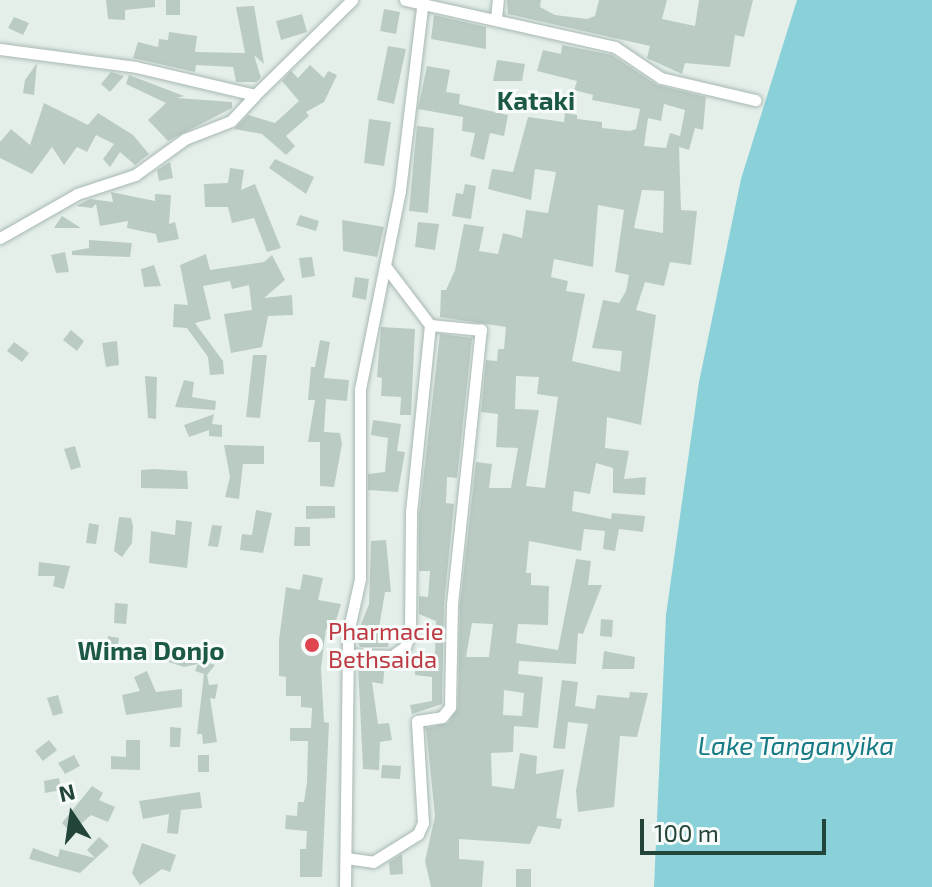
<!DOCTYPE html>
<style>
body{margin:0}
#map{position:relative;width:932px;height:887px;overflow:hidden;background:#e5efea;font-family:"Exo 2",sans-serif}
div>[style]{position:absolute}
.water>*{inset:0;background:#89d0d8}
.building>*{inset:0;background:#bacbc3}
.roads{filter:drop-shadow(0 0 2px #a7b8b1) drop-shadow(0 0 2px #a7b8b1)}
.minor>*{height:11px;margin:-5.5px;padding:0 5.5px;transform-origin:5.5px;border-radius:5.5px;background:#fff}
.dots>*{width:22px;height:22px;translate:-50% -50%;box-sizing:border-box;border:4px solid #f7fbf9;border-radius:50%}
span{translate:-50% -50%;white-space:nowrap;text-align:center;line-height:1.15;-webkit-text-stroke:6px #f7fbf9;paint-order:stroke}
.health-label{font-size:24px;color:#be3a42}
.left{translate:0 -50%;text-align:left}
.neighbourhood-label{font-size:26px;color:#1c5846;font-weight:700}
.water-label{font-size:26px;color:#167986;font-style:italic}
.north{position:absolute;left:32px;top:775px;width:80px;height:80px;-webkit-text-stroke:6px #f7fbf9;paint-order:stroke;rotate:347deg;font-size:22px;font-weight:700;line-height:32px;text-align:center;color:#224439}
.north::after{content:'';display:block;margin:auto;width:28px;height:36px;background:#224439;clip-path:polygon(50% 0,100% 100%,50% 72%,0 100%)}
.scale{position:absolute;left:640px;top:819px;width:186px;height:36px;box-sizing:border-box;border:4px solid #224439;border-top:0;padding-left:10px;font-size:24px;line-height:28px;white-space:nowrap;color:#224439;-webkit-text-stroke:6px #f7fbf9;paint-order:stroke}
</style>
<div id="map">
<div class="water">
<i style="clip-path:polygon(797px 0,932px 0,932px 887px,654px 887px,666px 615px,699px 382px,741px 179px)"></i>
</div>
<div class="building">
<i style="clip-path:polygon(106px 0,155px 0,155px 7px,125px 10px,125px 20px,108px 19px)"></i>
<i style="clip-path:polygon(166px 0,180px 0,180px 15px,166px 15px)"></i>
<i style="clip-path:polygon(507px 0,541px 0,540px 7px,555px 15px,587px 19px,595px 16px,599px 0,667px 0,662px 19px,695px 26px,699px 0,753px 0,744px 37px,735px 35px,730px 67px,685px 63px,682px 74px,647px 58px,650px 46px,508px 14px)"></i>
<i style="clip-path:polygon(254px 6px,264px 64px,254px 55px,261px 78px,256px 82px,236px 82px,233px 67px,196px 65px,195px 72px,133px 58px,138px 42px,158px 47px,159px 39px,168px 40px,169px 32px,197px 36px,195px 52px,245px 53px,236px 7px)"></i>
<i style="clip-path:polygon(384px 9px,400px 12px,396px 34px,380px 31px)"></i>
<i style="clip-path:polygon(302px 14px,307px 32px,281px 40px,276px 21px)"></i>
<i style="clip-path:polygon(434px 15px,486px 27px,486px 49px,431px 39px)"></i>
<i style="clip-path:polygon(14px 17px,29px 23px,23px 35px,8px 28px)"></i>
<i style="clip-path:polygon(evenodd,562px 45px,612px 55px,657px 85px,706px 97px,703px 130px,695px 128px,689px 150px,679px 147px,681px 210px,697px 211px,691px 265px,670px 262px,664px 286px,645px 282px,636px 310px,656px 315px,641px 425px,607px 417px,605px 448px,629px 451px,624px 479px,646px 477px,645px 495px,613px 493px,613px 468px,596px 463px,590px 494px,574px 491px,572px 511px,611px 519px,612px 513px,645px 516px,643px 532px,619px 529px,615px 551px,603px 549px,605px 531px,584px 529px,581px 551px,529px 541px,526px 573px,531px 573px,531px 585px,549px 586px,548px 625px,518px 624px,516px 643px,558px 650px,576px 559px,591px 561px,588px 585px,602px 585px,583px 634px,578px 633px,576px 664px,519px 661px,518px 674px,543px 677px,538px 728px,514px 726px,513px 752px,491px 753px,492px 786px,514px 789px,520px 753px,537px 756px,536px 774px,564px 769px,556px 818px,562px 819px,560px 829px,538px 826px,530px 844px,459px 839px,459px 859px,484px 861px,482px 887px,431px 887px,425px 861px,435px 816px,426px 728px,448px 723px,458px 707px,460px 605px,476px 462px,492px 464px,489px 488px,511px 488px,518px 448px,496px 447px,498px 414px,481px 412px,486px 360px,497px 361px,498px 349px,504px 349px,506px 327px,440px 317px,441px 290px,446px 290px,455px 270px,464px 224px,484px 227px,479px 251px,498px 254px,503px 233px,522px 238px,526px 210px,548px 213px,556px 172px,535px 169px,531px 200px,488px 189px,492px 169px,513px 172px,528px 117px,564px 122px,565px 113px,577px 115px,577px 119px,602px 122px,602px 128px,630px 131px,636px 129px,640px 109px,592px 100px,593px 95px,574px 90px,577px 81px,537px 71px,543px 50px,561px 54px,562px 45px,664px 104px,685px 110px,680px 136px,670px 133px,666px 148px,644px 146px,648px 118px,661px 121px,664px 104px,562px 45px,642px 190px,664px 191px,663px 233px,634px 228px,642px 190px,562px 45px,598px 205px,624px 210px,615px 272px,629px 275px,626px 291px,619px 303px,603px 300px,592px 348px,622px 351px,620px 372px,572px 361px,585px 294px,566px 291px,568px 281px,551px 277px,554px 259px,593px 267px,598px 205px,562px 45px,516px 376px,539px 377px,537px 394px,558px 397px,545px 488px,526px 486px,539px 410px,515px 409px,516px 376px,562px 45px,472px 623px,493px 624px,489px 657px,466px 657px,472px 623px,562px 45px,504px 690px,524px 693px,522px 716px,503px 715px,504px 690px)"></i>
<i style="clip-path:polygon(388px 46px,406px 49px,394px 104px,377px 100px)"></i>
<i style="clip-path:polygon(497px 60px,525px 64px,522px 81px,493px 81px)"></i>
<i style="clip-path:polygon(37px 63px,34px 95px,23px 93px,25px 80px)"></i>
<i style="clip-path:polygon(310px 65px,324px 78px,328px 71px,337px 75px,324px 102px,306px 112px,309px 116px,286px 136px,295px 146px,286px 155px,262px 134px,234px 129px,248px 115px,275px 123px,299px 101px,282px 81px,291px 71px,298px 78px)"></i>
<i style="clip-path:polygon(427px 66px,450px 70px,446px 92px,460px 94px,459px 104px,508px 115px,504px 136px,490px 133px,484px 160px,470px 156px,475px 133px,462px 131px,463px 117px,418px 109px)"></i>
<i style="clip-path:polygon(111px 72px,124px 76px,110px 92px,101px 84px)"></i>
<i style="clip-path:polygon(129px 75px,184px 96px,177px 98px,232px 102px,232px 108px,168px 141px,148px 120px,166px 103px,126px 84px)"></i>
<i style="clip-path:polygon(44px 103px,88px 125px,98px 113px,133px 135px,149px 154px,135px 165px,120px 152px,110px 167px,103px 159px,114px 144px,96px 135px,87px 152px,77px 147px,64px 165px,52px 147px,32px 174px,0 158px,0 142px,11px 129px,30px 145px)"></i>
<i style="clip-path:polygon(369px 119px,391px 122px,384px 166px,364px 163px)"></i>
<i style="clip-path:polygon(417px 126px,434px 128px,428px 213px,409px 211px)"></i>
<i style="clip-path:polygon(275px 159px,314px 177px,306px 194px,269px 168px)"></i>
<i style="clip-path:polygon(170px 162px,173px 178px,159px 181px,157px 170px)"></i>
<i style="clip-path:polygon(230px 168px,244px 170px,241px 190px,255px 184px,281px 248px,267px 252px,254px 218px,232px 223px,228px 207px,205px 207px,204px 184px,228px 183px)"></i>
<i style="clip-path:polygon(465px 184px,476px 186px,471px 219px,452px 216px,456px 193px,463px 194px)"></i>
<i style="clip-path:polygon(111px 192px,155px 201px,155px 194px,171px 195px,169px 224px,175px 222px,179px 239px,158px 243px,156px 234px,127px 228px,128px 221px,100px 226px,96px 204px,92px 208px,76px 206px,90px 199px,113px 202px)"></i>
<i style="clip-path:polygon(300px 215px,319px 221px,316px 231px,296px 225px)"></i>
<i style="clip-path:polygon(62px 216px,81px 228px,54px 228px)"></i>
<i style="clip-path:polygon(342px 220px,384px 227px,377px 257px,343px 251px)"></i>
<i style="clip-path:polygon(418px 222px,439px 224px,435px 250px,415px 247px)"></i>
<i style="clip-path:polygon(89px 240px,132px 243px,130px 257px,72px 255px,72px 251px,89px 248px)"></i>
<i style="clip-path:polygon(65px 252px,69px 272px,56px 273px,51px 255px)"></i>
<i style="clip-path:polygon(206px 254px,210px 270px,264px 262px,272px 255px,285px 280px,264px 298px,292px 295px,293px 315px,268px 316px,262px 347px,231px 353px,224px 314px,252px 310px,249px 285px,232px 289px,230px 281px,203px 286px,211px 319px,195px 323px,223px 361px,224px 374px,210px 375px,208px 357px,187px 328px,173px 327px,174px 304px,188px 305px,180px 265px)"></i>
<i style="clip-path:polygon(312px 257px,315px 276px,302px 278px,299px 258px)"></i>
<i style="clip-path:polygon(154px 265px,161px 286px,144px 287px,141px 269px)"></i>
<i style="clip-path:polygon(355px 277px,369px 279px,366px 300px,352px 297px)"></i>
<i style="clip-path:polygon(381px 327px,415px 329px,411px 415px,400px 415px,401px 397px,381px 396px,382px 378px,377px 377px)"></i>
<i style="clip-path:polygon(71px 330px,84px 341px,77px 351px,63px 340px)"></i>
<i style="clip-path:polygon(440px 334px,472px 338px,457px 478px,447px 477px,446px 503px,454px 504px,444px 604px,442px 704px,412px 714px,410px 705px,432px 701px,432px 677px,415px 675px,416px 656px,435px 653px,436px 621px,419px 614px,419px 596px,428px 597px,430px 571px,419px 571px,419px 516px)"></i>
<i style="clip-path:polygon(320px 340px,330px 342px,324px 378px,349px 380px,347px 401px,326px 399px,324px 432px,340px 433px,342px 444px,334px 487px,320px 486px,320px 442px,308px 442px,315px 400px,308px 400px,311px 367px,315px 367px)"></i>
<i style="clip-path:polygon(117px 341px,119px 365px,106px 367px,102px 343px)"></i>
<i style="clip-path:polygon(14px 342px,29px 353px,22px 362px,7px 351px)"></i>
<i style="clip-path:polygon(253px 355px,267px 355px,260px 418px,246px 417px)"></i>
<i style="clip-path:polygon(145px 376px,157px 377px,156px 419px,148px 418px)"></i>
<i style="clip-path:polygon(184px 380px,194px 382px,192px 397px,216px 401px,215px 410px,175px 407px)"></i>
<i style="clip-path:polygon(214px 414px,212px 424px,222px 425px,222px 437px,209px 436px,209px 430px,189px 437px,184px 425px)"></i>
<i style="clip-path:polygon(373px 420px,401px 424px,397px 451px,405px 452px,398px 492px,368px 490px,368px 474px,385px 472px,388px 438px,371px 435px)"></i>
<i style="clip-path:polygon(224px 445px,264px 446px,264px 464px,243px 464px,239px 499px,225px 497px,230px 477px)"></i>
<i style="clip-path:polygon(75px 446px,81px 467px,71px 470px,64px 449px)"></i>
<i style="clip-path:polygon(154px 469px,187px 471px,188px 489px,141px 488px,141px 470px)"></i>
<i style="clip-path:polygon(306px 506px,335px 506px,335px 518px,306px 519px)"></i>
<i style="clip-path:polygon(256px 510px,272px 513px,263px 553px,240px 550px,242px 534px,252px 535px)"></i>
<i style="clip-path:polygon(119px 517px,131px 518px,133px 526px,132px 543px,122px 557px,114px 551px)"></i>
<i style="clip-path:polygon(176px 520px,192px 522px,187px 568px,149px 563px,151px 531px,175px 535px)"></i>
<i style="clip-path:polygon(89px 523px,99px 525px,96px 544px,86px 543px)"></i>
<i style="clip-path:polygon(212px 525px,222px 526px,218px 547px,208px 546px)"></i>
<i style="clip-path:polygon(295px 527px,310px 527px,310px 546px,294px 546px)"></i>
<i style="clip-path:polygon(386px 540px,391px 592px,385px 592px,378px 634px,390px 635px,388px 647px,360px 647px,356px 637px,369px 604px,371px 541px)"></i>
<i style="clip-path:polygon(39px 562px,70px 566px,64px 589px,53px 586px,55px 576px,38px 576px)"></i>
<i style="clip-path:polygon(303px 574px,323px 578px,318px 600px,341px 604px,333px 631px,326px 629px,321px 668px,324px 722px,329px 723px,322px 877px,300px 877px,300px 849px,306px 849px,307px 831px,285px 829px,286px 815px,297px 816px,298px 802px,304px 802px,307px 782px,308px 741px,290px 741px,290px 728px,311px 728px,312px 708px,301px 707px,301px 696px,286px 696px,286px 677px,279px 676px,279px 640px,286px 587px,300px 590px)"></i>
<i style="clip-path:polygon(115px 603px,128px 604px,126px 624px,114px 623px)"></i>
<i style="clip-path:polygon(601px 619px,613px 620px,612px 637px,600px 636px)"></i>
<i style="clip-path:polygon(108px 636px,119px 638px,116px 657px,105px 655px)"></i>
<i style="clip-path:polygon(604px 651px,635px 657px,634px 669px,602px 669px)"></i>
<i style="clip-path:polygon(186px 655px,215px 665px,207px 675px,209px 685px,218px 684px,215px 699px,210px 698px,217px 742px,203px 744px,202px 734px,197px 734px,204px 674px,195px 671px,198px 664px,184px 667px,163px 660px)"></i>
<i style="clip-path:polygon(358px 664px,385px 664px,383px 684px,372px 682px,378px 724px,389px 723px,392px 740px,380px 742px,379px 770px,363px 769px)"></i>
<i style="clip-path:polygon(147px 671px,156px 692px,182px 689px,182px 707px,126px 715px,122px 695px,140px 691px,134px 677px)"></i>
<i style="clip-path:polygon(562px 680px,578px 682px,575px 706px,595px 709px,597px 695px,629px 698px,630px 692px,648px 693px,637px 737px,620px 736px,614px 807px,578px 812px,576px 791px,588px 724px,568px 722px,565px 749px,553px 748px)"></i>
<i style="clip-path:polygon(58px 695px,63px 713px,53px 716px,47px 698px)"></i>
<i style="clip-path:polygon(170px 727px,181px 728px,180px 747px,170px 747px)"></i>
<i style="clip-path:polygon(49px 740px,57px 750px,43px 761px,35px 751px)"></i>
<i style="clip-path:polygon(126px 740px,140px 740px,140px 770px,111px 769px,111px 756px,126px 757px)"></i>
<i style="clip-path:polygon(74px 755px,80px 766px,65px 774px,58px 763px)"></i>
<i style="clip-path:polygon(198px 755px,209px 755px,209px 772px,198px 772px)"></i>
<i style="clip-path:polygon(382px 765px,401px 766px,400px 779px,381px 778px)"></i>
<i style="clip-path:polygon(59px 778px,61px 790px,45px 793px,44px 781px)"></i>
<i style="clip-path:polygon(92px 786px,103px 793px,99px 800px,115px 807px,108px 822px,91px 815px,71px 833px,62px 823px)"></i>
<i style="clip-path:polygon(200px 792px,202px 808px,181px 810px,178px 834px,167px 833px,169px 814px,143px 819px,139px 801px)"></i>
<i style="clip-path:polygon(99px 837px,109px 846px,80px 873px,29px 859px,33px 848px,58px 857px,60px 849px,95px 858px,87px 850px)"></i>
<i style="clip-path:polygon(142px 843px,176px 855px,170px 872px,162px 869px,140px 885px,132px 873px)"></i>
<i style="clip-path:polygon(402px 854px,403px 874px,390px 875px,389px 862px)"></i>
<i style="clip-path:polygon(516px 869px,531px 869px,531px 887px,516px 887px)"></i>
</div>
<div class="roads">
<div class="minor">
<i style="left:405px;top:0;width:215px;rotate:12.6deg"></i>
<i style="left:615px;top:47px;width:55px;rotate:34deg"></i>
<i style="left:661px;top:78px;width:97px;rotate:13.2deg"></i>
<i style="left:496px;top:18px;width:18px;rotate:-84deg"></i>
<i style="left:0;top:49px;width:137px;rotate:7.5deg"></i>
<i style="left:136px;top:67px;width:122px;rotate:13.2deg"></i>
<i style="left:255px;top:95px;width:136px;rotate:-44.4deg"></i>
<i style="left:0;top:238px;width:89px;rotate:-29.7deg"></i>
<i style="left:77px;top:194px;width:61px;rotate:-18.1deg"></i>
<i style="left:135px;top:175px;width:62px;rotate:-35.8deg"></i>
<i style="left:185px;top:139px;width:49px;rotate:-21.4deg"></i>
<i style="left:231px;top:121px;width:35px;rotate:-47deg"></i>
<i style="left:347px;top:655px;width:45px;rotate:1.3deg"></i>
<i style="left:392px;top:656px;width:16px;rotate:-35deg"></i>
<i style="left:405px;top:647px;width:16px;rotate:-72deg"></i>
<i style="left:410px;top:632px;width:120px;rotate:-89.5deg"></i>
<i style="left:411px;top:512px;width:188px;rotate:-84.2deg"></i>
<i style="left:430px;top:325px;width:73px;rotate:-127.2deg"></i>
<i style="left:346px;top:858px;width:27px;rotate:8deg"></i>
<i style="left:373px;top:862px;width:53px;rotate:-31.9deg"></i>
<i style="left:418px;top:834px;width:12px;rotate:-66deg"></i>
<i style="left:423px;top:823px;width:102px;rotate:-93.4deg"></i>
<i style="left:417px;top:721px;width:25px;rotate:-9deg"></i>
<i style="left:442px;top:717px;width:13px;rotate:-51deg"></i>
<i style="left:450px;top:707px;width:103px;rotate:-88.9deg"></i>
<i style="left:452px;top:604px;width:276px;rotate:-84deg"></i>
<i style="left:481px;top:330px;width:51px;rotate:-174.4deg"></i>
<i style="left:345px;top:887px;width:254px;rotate:-89.3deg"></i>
<i style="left:348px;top:633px;width:55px;rotate:-77.5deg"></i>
<i style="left:360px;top:579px;width:190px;rotate:-90deg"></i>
<i style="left:360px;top:389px;width:203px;rotate:-78.6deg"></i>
<i style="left:400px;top:190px;width:191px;rotate:-83.1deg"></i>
</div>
</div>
<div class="dots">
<i style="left:312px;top:645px;background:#e0444e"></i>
</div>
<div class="health-label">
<span class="left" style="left:328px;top:645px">Pharmacie<br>Bethsaida</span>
</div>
<div class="neighbourhood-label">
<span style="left:536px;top:100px">Kataki</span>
<span style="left:151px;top:650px">Wima Donjo</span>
</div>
<div class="water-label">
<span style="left:796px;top:745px">Lake Tanganyika</span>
</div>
<div class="north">N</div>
<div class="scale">100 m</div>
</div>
